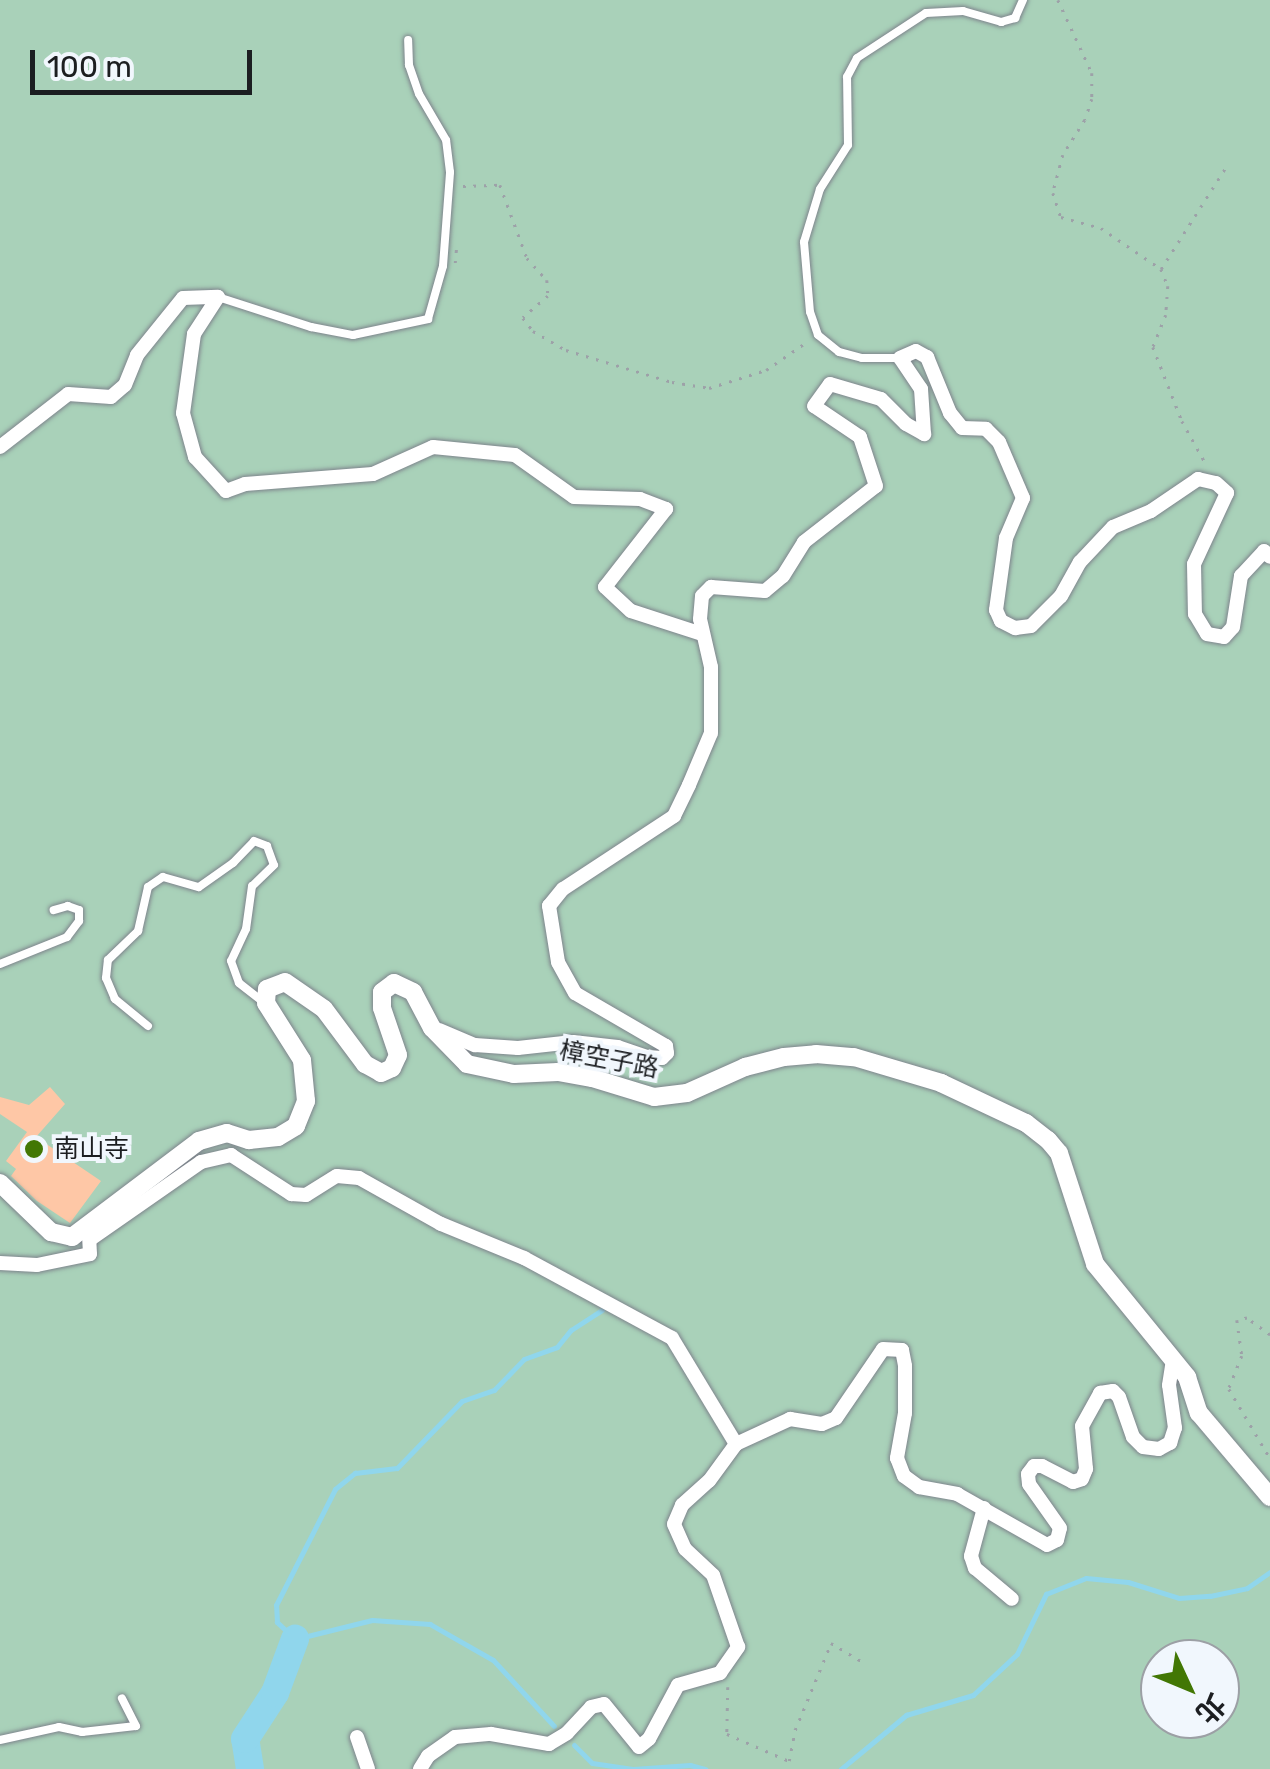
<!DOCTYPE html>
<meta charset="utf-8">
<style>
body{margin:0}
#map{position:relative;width:1270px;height:1769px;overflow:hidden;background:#e3e9f2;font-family:Rubik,"Noto Sans TC",sans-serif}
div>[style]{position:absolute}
.green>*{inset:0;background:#a9d1b9}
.stream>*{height:5px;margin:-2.5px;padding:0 2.5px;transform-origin:2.5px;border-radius:2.5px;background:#90d6ec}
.river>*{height:28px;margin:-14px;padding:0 14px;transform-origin:14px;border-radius:14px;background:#90d6ec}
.building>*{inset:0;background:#fec7a6}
.path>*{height:2.5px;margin-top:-1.25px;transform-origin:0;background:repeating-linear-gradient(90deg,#9da1a8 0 2.5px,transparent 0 10.5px)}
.roads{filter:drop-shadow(0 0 2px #7e848c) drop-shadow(0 0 2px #7e848c)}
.service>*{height:8px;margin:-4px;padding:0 4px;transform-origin:4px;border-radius:4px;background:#fff}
.minor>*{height:14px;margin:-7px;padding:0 7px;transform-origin:7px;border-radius:7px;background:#fff}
.tertiary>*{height:18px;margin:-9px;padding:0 9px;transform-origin:9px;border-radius:9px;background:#fff}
.dots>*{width:28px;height:28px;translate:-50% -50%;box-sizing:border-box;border:5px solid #f1f7fd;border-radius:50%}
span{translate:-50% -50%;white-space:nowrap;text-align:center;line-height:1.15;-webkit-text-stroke:8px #f1f7fd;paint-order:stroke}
.street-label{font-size:25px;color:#1c1e21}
.poi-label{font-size:25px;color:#1c1e21}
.left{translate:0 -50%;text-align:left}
.north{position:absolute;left:1140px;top:1639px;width:100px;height:100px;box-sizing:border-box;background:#f1f7fd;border:2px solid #9ca0a5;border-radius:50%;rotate:134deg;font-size:28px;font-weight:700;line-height:40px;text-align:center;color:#1c1e21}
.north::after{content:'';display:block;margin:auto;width:35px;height:45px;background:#427704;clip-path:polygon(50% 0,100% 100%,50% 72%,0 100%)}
.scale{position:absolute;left:30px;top:50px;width:222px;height:45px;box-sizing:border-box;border:5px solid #1c1e21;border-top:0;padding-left:12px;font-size:30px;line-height:35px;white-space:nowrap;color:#1c1e21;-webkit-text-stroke:8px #f1f7fd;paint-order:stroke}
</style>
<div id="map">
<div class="green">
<i style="clip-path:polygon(evenodd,0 0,1270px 0,1270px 1769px,0 1769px,0 0,1160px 1659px,1220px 1659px,1220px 1719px,1160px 1719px,1160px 1659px)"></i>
</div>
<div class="stream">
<i style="left:554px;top:1726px;width:90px;rotate:-132.7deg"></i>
<i style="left:493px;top:1660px;width:73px;rotate:-150.3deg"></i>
<i style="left:430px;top:1624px;width:58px;rotate:-176.1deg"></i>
<i style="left:372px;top:1620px;width:79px;rotate:166.1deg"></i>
<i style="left:295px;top:1639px;width:25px;rotate:-137deg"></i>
<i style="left:277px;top:1622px;width:17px;rotate:-93deg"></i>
<i style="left:276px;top:1605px;width:130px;rotate:-63deg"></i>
<i style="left:335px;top:1489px;width:26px;rotate:-39deg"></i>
<i style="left:355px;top:1473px;width:42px;rotate:-6.8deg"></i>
<i style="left:397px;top:1468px;width:93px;rotate:-45.9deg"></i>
<i style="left:462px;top:1401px;width:34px;rotate:-19deg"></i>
<i style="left:494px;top:1390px;width:43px;rotate:-45.9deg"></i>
<i style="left:524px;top:1359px;width:35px;rotate:-20deg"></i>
<i style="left:557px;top:1347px;width:22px;rotate:-51deg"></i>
<i style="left:571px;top:1330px;width:37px;rotate:-33deg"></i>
<i style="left:574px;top:1745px;width:25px;rotate:45deg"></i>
<i style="left:592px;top:1763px;width:41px;rotate:8.3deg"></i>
<i style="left:633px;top:1769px;width:57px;rotate:-4deg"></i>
<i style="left:690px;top:1765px;width:16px;rotate:15deg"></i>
<i style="left:841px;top:1769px;width:85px;rotate:-39.7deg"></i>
<i style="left:906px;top:1715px;width:70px;rotate:-16.6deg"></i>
<i style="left:973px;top:1695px;width:60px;rotate:-43deg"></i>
<i style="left:1017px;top:1654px;width:67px;rotate:-64.2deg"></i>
<i style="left:1046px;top:1594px;width:43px;rotate:-21.8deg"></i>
<i style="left:1086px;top:1578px;width:42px;rotate:5.4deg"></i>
<i style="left:1128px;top:1582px;width:53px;rotate:17.4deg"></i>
<i style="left:1179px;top:1598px;width:31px;rotate:-4deg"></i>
<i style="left:1210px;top:1596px;width:38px;rotate:-12deg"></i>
<i style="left:1247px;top:1588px;width:28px;rotate:-35deg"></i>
</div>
<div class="river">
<i style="left:250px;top:1769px;width:30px;rotate:-99deg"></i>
<i style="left:245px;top:1739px;width:55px;rotate:-56.9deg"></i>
<i style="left:275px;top:1693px;width:58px;rotate:-69.7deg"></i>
</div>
<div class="building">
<i style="clip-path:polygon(50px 1087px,65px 1104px,36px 1137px,101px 1181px,70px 1223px,37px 1201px,11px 1176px,16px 1169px,6px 1161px,27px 1132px,0 1114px,0 1097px,29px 1105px)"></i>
</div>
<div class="path">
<i style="left:1058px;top:0;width:81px;rotate:65deg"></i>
<i style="left:1092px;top:73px;width:26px;rotate:90deg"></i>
<i style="left:1092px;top:99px;width:22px;rotate:108deg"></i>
<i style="left:1085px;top:120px;width:41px;rotate:122.2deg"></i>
<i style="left:1063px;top:155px;width:39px;rotate:105deg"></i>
<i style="left:1053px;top:193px;width:25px;rotate:72deg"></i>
<i style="left:1061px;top:217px;width:41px;rotate:15.4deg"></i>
<i style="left:1101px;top:228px;width:73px;rotate:34.3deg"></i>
<i style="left:1161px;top:269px;width:125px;rotate:-57.5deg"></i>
<i style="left:463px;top:186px;width:37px;rotate:-2deg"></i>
<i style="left:500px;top:185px;width:78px;rotate:69.7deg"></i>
<i style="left:527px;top:258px;width:30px;rotate:48deg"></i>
<i style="left:547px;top:280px;width:16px;rotate:86deg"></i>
<i style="left:548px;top:296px;width:33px;rotate:139deg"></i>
<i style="left:523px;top:318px;width:16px;rotate:52deg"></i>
<i style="left:533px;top:331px;width:38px;rotate:30deg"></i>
<i style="left:566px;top:350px;width:111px;rotate:16.8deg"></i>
<i style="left:672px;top:382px;width:37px;rotate:9deg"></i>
<i style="left:709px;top:388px;width:60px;rotate:-17.5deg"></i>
<i style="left:766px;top:370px;width:51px;rotate:-34.6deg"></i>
<i style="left:455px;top:263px;width:21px;rotate:-85deg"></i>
<i style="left:1161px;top:269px;width:18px;rotate:68deg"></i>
<i style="left:1168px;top:286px;width:29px;rotate:94deg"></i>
<i style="left:1166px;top:315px;width:35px;rotate:112deg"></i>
<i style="left:1153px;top:347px;width:79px;rotate:68.6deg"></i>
<i style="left:1182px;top:421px;width:49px;rotate:60.8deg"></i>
<i style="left:1270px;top:1335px;width:29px;rotate:-144deg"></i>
<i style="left:1247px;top:1318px;width:10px;rotate:169deg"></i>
<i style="left:1237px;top:1320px;width:36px;rotate:82deg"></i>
<i style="left:1242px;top:1356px;width:35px;rotate:112deg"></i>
<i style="left:1229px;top:1389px;width:80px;rotate:59.3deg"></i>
<i style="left:728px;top:1687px;width:47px;rotate:91.2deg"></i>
<i style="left:727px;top:1734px;width:68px;rotate:23.5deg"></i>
<i style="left:789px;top:1761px;width:32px;rotate:-79deg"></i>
<i style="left:795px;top:1730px;width:94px;rotate:-67.5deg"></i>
<i style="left:831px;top:1643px;width:39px;rotate:31deg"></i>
</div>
<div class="roads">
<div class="service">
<i style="left:218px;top:297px;width:98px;rotate:17.9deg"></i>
<i style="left:311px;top:327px;width:43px;rotate:10.8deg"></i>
<i style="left:353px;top:335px;width:77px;rotate:-12deg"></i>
<i style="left:428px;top:319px;width:55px;rotate:-74.2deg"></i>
<i style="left:443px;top:266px;width:94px;rotate:-85.7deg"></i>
<i style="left:450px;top:172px;width:32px;rotate:-97deg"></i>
<i style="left:446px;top:140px;width:53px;rotate:-120.4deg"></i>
<i style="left:419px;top:94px;width:31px;rotate:-109deg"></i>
<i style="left:409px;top:65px;width:25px;rotate:-92deg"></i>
<i style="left:900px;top:358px;width:38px;rotate:180deg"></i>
<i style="left:862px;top:358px;width:24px;rotate:-165deg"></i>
<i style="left:839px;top:352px;width:27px;rotate:-141deg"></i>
<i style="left:818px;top:335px;width:24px;rotate:-109deg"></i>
<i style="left:810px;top:312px;width:70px;rotate:-94.9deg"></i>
<i style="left:804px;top:242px;width:55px;rotate:-73.2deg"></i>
<i style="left:820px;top:189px;width:52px;rotate:-57.5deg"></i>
<i style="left:848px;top:145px;width:68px;rotate:-90.8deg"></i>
<i style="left:847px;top:77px;width:21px;rotate:-62deg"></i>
<i style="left:857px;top:58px;width:82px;rotate:-33.1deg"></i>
<i style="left:926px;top:13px;width:37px;rotate:-3deg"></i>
<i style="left:963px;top:11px;width:40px;rotate:16deg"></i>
<i style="left:1001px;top:22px;width:15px;rotate:-16deg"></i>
<i style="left:1015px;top:18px;width:20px;rotate:-66deg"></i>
<i style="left:0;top:964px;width:72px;rotate:-21.9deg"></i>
<i style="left:67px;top:937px;width:20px;rotate:-53deg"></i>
<i style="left:79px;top:921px;width:11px;rotate:-90deg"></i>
<i style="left:79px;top:910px;width:12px;rotate:-160deg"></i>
<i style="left:68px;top:906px;width:15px;rotate:164deg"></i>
<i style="left:148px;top:1026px;width:43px;rotate:-140.7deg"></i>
<i style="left:115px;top:999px;width:23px;rotate:-113deg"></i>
<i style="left:106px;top:978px;width:18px;rotate:-84deg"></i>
<i style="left:108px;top:960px;width:42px;rotate:-44deg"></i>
<i style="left:138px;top:931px;width:45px;rotate:-77.2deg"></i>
<i style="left:148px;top:887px;width:18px;rotate:-34deg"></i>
<i style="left:163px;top:877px;width:37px;rotate:16deg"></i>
<i style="left:199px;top:887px;width:42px;rotate:-35.2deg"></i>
<i style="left:233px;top:863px;width:30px;rotate:-46deg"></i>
<i style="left:254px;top:841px;width:14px;rotate:21deg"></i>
<i style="left:267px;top:846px;width:20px;rotate:70deg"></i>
<i style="left:274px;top:865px;width:30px;rotate:136deg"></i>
<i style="left:252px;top:886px;width:43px;rotate:97.9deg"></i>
<i style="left:246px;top:929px;width:35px;rotate:115deg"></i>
<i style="left:231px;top:961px;width:23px;rotate:70deg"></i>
<i style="left:239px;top:983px;width:29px;rotate:38deg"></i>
<i style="left:0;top:1740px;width:60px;rotate:-12.4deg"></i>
<i style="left:59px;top:1727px;width:24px;rotate:12deg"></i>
<i style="left:82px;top:1732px;width:54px;rotate:-6.3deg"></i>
<i style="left:136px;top:1726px;width:31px;rotate:-117deg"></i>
</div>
<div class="minor">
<i style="left:218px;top:297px;width:44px;rotate:123deg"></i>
<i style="left:194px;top:334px;width:80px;rotate:97.9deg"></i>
<i style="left:183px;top:413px;width:46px;rotate:74.7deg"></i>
<i style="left:195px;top:457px;width:46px;rotate:47.6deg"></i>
<i style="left:226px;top:491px;width:20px;rotate:-20deg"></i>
<i style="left:245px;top:484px;width:128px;rotate:-4.5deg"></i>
<i style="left:373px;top:474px;width:66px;rotate:-24.2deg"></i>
<i style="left:433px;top:447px;width:82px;rotate:5.6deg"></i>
<i style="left:515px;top:455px;width:72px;rotate:35.4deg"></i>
<i style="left:574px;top:497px;width:66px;rotate:1.7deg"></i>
<i style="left:640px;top:499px;width:28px;rotate:21deg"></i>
<i style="left:666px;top:509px;width:99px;rotate:128deg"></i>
<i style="left:605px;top:587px;width:35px;rotate:43deg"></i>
<i style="left:631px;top:611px;width:75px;rotate:17.9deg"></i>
<i style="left:0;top:447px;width:86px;rotate:-37.9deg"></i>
<i style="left:68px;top:394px;width:43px;rotate:4deg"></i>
<i style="left:111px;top:397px;width:18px;rotate:-41deg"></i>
<i style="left:125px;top:385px;width:32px;rotate:-68deg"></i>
<i style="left:137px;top:355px;width:73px;rotate:-51.1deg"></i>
<i style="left:183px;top:298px;width:35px;rotate:-2deg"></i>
<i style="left:439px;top:1030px;width:39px;rotate:23deg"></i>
<i style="left:475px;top:1045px;width:43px;rotate:4deg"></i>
<i style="left:518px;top:1048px;width:55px;rotate:-6.2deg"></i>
<i style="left:573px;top:1042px;width:45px;rotate:6.3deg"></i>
<i style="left:618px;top:1047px;width:31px;rotate:19deg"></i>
<i style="left:647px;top:1057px;width:15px;rotate:4deg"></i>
<i style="left:662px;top:1058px;width:7px;rotate:-45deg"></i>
<i style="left:667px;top:1053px;width:7px;rotate:-98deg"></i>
<i style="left:666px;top:1046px;width:105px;rotate:-149.8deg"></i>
<i style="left:575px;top:993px;width:35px;rotate:-119deg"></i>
<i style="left:558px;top:962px;width:57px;rotate:-99.1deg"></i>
<i style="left:549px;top:906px;width:22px;rotate:-51deg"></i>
<i style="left:563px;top:889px;width:133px;rotate:-33.3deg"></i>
<i style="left:674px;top:816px;width:34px;rotate:-64deg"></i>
<i style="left:689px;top:785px;width:56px;rotate:-67.1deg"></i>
<i style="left:711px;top:733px;width:66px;rotate:-90deg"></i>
<i style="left:711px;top:667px;width:49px;rotate:-102.9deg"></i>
<i style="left:700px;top:619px;width:23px;rotate:-85deg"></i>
<i style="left:702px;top:596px;width:13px;rotate:-45deg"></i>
<i style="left:711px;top:587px;width:54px;rotate:4.2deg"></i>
<i style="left:765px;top:591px;width:23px;rotate:-40deg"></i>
<i style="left:783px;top:576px;width:40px;rotate:-58deg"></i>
<i style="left:804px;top:542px;width:91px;rotate:-37.9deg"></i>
<i style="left:876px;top:486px;width:52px;rotate:-108.1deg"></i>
<i style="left:860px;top:437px;width:55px;rotate:-146deg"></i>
<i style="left:814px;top:406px;width:27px;rotate:-54deg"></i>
<i style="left:830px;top:384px;width:53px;rotate:16.4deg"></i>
<i style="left:881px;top:399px;width:35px;rotate:45deg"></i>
<i style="left:906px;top:424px;width:21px;rotate:29deg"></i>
<i style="left:924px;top:434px;width:45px;rotate:-93.8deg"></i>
<i style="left:921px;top:389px;width:37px;rotate:-124deg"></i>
<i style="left:900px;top:358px;width:17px;rotate:-24deg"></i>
<i style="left:916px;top:351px;width:13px;rotate:29deg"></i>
<i style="left:927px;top:357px;width:61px;rotate:67.7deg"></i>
<i style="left:950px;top:413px;width:19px;rotate:51deg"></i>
<i style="left:962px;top:428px;width:24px;rotate:2deg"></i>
<i style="left:986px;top:429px;width:18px;rotate:45deg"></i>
<i style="left:999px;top:442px;width:61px;rotate:66.8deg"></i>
<i style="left:1023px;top:498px;width:43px;rotate:113deg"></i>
<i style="left:1006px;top:538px;width:73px;rotate:97.9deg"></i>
<i style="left:996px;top:610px;width:12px;rotate:66deg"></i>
<i style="left:1001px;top:621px;width:16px;rotate:27deg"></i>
<i style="left:1015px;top:628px;width:16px;rotate:-7deg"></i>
<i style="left:1031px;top:626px;width:42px;rotate:-45deg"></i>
<i style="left:1061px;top:596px;width:39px;rotate:-61deg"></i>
<i style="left:1080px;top:562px;width:48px;rotate:-46.7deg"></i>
<i style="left:1113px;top:527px;width:41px;rotate:-22.8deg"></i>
<i style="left:1151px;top:511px;width:57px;rotate:-34.2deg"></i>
<i style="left:1198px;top:479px;width:18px;rotate:13deg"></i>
<i style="left:1216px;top:483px;width:15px;rotate:42deg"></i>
<i style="left:1227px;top:493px;width:78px;rotate:114.9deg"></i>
<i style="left:1194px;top:564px;width:50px;rotate:88.9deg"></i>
<i style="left:1195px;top:614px;width:23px;rotate:59deg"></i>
<i style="left:1207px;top:634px;width:17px;rotate:10deg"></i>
<i style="left:1224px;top:637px;width:13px;rotate:-48deg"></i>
<i style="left:1233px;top:627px;width:52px;rotate:-81.1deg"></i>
<i style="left:1241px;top:576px;width:34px;rotate:-47deg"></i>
<i style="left:1264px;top:551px;width:8px;rotate:45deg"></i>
<i style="left:92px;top:1238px;width:133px;rotate:-34.9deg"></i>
<i style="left:201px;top:1162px;width:31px;rotate:-13deg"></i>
<i style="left:231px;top:1155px;width:72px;rotate:33deg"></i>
<i style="left:291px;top:1194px;width:15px;rotate:4deg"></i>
<i style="left:306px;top:1195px;width:36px;rotate:-32deg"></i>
<i style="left:337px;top:1176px;width:22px;rotate:5deg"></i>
<i style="left:359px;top:1178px;width:94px;rotate:29.3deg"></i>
<i style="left:441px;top:1224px;width:90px;rotate:22.3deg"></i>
<i style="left:524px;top:1258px;width:168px;rotate:28.4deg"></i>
<i style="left:672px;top:1338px;width:124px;rotate:58.9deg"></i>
<i style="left:0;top:1263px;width:37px;rotate:3deg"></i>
<i style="left:37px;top:1265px;width:54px;rotate:-11.7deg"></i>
<i style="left:90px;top:1254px;width:21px;rotate:-93deg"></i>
<i style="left:984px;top:1508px;width:50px;rotate:105.2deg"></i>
<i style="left:971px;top:1556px;width:13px;rotate:72deg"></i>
<i style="left:975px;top:1568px;width:48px;rotate:40deg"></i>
<i style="left:357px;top:1737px;width:34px;rotate:71deg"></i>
<i style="left:420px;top:1769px;width:15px;rotate:-58deg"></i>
<i style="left:428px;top:1756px;width:33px;rotate:-35deg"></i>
<i style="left:455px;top:1737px;width:36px;rotate:-5deg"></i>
<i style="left:491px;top:1734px;width:59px;rotate:9.8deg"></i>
<i style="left:549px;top:1744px;width:21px;rotate:-31deg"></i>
<i style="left:567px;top:1733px;width:35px;rotate:-47deg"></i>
<i style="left:591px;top:1707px;width:13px;rotate:-13deg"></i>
<i style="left:604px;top:1704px;width:55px;rotate:50.9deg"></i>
<i style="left:639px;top:1747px;width:13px;rotate:-39deg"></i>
<i style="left:649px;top:1739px;width:61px;rotate:-61.8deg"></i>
<i style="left:678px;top:1685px;width:44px;rotate:-15.9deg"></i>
<i style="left:720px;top:1673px;width:32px;rotate:-55deg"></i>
<i style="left:738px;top:1647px;width:76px;rotate:-109.1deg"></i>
<i style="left:713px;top:1575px;width:38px;rotate:-137deg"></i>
<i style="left:685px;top:1549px;width:27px;rotate:-114deg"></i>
<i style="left:674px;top:1524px;width:21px;rotate:-67deg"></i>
<i style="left:682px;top:1505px;width:36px;rotate:-42deg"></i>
<i style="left:709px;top:1481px;width:46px;rotate:-53.9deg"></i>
<i style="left:736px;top:1444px;width:60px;rotate:-24.8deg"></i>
<i style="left:790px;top:1419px;width:32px;rotate:9deg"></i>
<i style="left:822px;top:1424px;width:15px;rotate:-23deg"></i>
<i style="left:836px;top:1418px;width:83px;rotate:-55.7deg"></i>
<i style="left:883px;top:1349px;width:19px;rotate:3deg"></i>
<i style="left:902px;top:1350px;width:16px;rotate:79deg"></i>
<i style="left:905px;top:1366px;width:47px;rotate:90deg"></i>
<i style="left:905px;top:1413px;width:46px;rotate:100.1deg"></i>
<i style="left:897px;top:1458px;width:19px;rotate:69deg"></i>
<i style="left:904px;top:1476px;width:19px;rotate:36deg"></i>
<i style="left:919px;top:1487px;width:39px;rotate:10deg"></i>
<i style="left:957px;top:1494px;width:103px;rotate:29.5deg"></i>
<i style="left:1047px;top:1545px;width:11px;rotate:-27deg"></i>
<i style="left:1057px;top:1540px;width:12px;rotate:-76deg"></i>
<i style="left:1060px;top:1528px;width:54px;rotate:-125.2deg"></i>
<i style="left:1029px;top:1484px;width:10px;rotate:-96deg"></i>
<i style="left:1028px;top:1474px;width:10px;rotate:-53deg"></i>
<i style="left:1034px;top:1466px;width:8px"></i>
<i style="left:1042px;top:1466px;width:35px;rotate:27deg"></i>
<i style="left:1073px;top:1482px;width:9px;rotate:-18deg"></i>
<i style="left:1082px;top:1479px;width:11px;rotate:-68deg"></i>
<i style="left:1086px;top:1469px;width:43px;rotate:-95.3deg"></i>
<i style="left:1082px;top:1426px;width:38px;rotate:-61deg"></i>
<i style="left:1100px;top:1393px;width:13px;rotate:-9deg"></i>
<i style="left:1113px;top:1391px;width:8px;rotate:45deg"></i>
<i style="left:1119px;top:1397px;width:42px;rotate:70.7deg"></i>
<i style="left:1133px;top:1437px;width:14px;rotate:45deg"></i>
<i style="left:1143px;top:1447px;width:16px;rotate:7deg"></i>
<i style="left:1159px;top:1449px;width:13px;rotate:-29deg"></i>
<i style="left:1170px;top:1443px;width:16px;rotate:-72deg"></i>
<i style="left:1175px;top:1428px;width:43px;rotate:-97.9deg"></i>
<i style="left:1169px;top:1385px;width:25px;rotate:-81deg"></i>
</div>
<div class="tertiary">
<i style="left:0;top:1183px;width:71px;rotate:43.9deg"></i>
<i style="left:51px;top:1232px;width:22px;rotate:13deg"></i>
<i style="left:72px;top:1237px;width:159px;rotate:-37.1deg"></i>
<i style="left:199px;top:1141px;width:29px;rotate:-16deg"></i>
<i style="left:227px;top:1133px;width:23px;rotate:18deg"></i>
<i style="left:249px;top:1140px;width:29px;rotate:-6deg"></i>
<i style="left:278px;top:1137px;width:21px;rotate:-31deg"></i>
<i style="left:296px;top:1126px;width:27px;rotate:-68deg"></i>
<i style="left:306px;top:1101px;width:41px;rotate:-95.6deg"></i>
<i style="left:302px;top:1060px;width:67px;rotate:-122.3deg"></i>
<i style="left:266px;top:1003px;width:14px;rotate:-86deg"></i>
<i style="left:267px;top:989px;width:19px;rotate:-21deg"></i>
<i style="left:285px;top:982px;width:47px;rotate:34.7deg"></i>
<i style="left:324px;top:1009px;width:69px;rotate:53.3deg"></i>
<i style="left:365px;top:1064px;width:18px;rotate:29deg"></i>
<i style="left:381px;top:1073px;width:12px;rotate:-24deg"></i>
<i style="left:392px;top:1068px;width:14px;rotate:-65deg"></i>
<i style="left:398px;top:1055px;width:50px;rotate:-108.8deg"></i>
<i style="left:382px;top:1008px;width:16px;rotate:-90deg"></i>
<i style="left:382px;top:992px;width:15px;rotate:-37deg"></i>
<i style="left:394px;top:983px;width:21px;rotate:25deg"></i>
<i style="left:413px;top:992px;width:41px;rotate:62.2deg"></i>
<i style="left:432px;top:1028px;width:50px;rotate:45.8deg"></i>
<i style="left:467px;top:1064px;width:48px;rotate:12deg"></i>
<i style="left:514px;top:1074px;width:44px;rotate:-2.6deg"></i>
<i style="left:558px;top:1072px;width:35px;rotate:10deg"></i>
<i style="left:592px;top:1078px;width:65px;rotate:17deg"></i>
<i style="left:654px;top:1097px;width:33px;rotate:-7deg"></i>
<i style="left:687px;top:1093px;width:64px;rotate:-24.1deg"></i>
<i style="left:745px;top:1067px;width:40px;rotate:-14.4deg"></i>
<i style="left:784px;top:1057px;width:32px;rotate:-5deg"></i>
<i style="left:816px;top:1054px;width:38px;rotate:5deg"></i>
<i style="left:854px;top:1057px;width:91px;rotate:16.6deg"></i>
<i style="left:941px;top:1083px;width:94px;rotate:25.2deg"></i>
<i style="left:1026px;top:1123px;width:28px;rotate:38deg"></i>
<i style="left:1048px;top:1140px;width:17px;rotate:50deg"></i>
<i style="left:1059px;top:1153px;width:117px;rotate:72deg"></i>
<i style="left:1095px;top:1264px;width:146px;rotate:50.8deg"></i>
<i style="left:1187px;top:1377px;width:38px;rotate:72deg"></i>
<i style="left:1199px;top:1413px;width:110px;rotate:49.8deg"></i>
</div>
</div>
<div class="dots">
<i style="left:34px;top:1149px;background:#427704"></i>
</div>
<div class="street-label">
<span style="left:609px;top:1060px;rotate:11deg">樟空子路</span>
</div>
<div class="poi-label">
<span class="left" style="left:54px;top:1149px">南山寺</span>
</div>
<div class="north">北</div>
<div class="scale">100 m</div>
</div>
